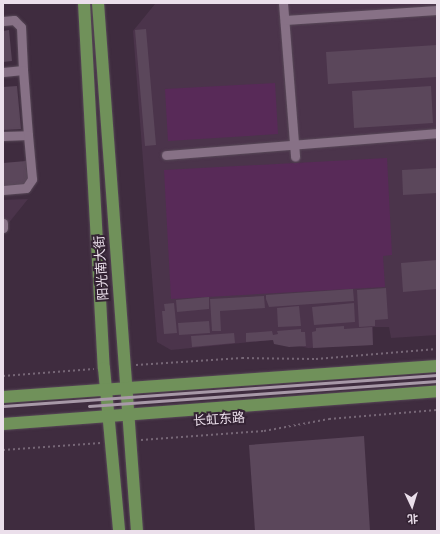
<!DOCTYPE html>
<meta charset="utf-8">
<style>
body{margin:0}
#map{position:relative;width:440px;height:534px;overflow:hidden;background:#3f2c3f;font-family:"Fira Sans","Noto Sans SC",sans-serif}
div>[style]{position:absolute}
.built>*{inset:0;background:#4b344b}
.green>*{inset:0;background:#582a58}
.building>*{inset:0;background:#5b475b}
.path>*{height:1.5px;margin-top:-0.75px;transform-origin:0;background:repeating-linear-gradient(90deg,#766676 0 2px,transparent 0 5px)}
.roads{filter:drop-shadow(0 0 1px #584958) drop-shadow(0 0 1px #584958)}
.minor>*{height:9px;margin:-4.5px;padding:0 4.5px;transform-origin:4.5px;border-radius:4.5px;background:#877186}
.primary>*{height:12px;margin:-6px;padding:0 6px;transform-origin:6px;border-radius:6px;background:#70915a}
.rail>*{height:3px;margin:-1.5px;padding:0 1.5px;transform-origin:1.5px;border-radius:1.5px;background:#a899a8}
span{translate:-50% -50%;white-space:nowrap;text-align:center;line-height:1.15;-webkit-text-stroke:4px #342334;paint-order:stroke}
.street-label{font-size:13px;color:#ebdfeb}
.frame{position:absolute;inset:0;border:4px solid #ebdfeb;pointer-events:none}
.north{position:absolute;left:392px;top:486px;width:40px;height:40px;-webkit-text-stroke:3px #342334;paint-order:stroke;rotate:176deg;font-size:11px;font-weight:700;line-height:16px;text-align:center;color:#ebdfeb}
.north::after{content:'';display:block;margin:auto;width:14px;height:18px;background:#ebdfeb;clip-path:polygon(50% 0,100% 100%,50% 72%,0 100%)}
</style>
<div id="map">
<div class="built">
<i style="clip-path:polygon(174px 3px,437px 3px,437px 335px,391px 338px,389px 327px,373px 327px,373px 345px,308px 348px,271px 340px,171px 350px,157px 342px,133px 31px,155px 4px)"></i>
<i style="clip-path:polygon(28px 199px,3px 230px,3px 200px)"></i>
</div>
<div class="green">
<i style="clip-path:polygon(275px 83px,278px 134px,168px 141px,165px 89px)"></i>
<i style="clip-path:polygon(387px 158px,392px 255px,383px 256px,385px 287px,171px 299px,164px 170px)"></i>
</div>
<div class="building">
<i style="clip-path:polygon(146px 29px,156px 145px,145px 146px,135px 30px)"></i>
<i style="clip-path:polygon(9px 30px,12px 61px,3px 62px,3px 31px)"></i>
<i style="clip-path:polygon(437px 45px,437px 77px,328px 84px,326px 52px)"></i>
<i style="clip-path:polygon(17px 86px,21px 129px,3px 130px,3px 87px)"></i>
<i style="clip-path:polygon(431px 86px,433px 123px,354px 128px,352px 91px)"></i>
<i style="clip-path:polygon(26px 161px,28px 185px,3px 186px,3px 163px)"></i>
<i style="clip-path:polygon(437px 168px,437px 193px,403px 195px,402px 170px)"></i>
<i style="clip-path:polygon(437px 260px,437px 289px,403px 292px,401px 263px)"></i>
<i style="clip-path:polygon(386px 288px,388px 319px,375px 320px,375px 326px,359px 327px,357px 290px)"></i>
<i style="clip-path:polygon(353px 289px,354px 301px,269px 307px,266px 299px,266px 295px)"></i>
<i style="clip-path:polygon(264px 296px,265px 308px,220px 311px,221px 331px,212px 331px,210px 299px)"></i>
<i style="clip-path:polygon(209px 297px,209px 309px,177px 312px,176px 300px)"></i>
<i style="clip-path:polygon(174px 303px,177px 333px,164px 334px,162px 311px,165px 311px,164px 304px)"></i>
<i style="clip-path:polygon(354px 303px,355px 322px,314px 325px,312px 307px)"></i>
<i style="clip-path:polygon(299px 306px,301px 326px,278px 327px,277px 308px)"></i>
<i style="clip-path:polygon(209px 321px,210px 333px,179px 335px,178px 323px)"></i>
<i style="clip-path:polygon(344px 326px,344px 329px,372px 327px,373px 345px,313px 348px,312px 332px,316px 331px,316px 328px)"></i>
<i style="clip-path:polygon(301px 329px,301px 332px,305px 332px,306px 346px,289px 347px,274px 344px,273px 340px,246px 342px,246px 333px,272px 331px,273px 335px,278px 334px,277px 331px)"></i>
<i style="clip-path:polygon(234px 333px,235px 343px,192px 347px,191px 336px)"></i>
<i style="clip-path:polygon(364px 436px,370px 531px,255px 531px,249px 445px)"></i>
</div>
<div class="path">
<i style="left:136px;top:365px;width:106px;rotate:-3.8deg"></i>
<i style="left:242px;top:358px;width:74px;rotate:0.8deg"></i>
<i style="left:316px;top:359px;width:121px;rotate:-4.7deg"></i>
<i style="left:3px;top:376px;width:91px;rotate:-4.4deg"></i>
<i style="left:141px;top:440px;width:123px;rotate:-4.2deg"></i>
<i style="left:264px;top:431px;width:66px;rotate:-10.5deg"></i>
<i style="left:329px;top:419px;width:108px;rotate:-4.8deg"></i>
<i style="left:3px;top:450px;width:98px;rotate:-4.1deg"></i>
</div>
<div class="roads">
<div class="minor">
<i style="left:283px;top:3px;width:154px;rotate:85.5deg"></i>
<i style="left:285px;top:20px;width:152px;rotate:-3.8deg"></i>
<i style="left:3px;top:21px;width:11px;rotate:-5deg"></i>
<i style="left:14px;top:20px;width:10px;rotate:45deg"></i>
<i style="left:21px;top:27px;width:43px;rotate:87.3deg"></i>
<i style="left:23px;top:70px;width:20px;rotate:174deg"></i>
<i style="left:3px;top:136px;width:25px;rotate:-2deg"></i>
<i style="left:28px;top:135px;width:65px;rotate:-94.4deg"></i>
<i style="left:166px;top:155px;width:272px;rotate:-4.6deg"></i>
<i style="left:3px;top:190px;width:23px;rotate:-5deg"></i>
<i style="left:26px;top:188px;width:11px;rotate:-56deg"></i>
<i style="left:32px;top:179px;width:44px;rotate:-95.2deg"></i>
<i style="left:3px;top:223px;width:5px;rotate:90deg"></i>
</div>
<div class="primary">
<i style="left:84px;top:3px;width:366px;rotate:86.9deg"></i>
<i style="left:104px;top:368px;width:164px;rotate:84.7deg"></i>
<i style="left:98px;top:3px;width:529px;rotate:85.78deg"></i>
<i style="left:3px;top:397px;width:435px;rotate:-4.1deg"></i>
<i style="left:3px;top:424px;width:435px;rotate:-4.3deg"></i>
</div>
</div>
<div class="rail">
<i style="left:3px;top:406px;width:435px;rotate:-4.1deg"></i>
<i style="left:89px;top:406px;width:349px;rotate:-4.1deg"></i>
</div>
<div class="street-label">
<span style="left:102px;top:268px;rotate:-94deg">阳光南大街</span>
<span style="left:219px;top:420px;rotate:-4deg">长虹东路</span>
</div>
<div class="frame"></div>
<div class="north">北</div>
</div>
